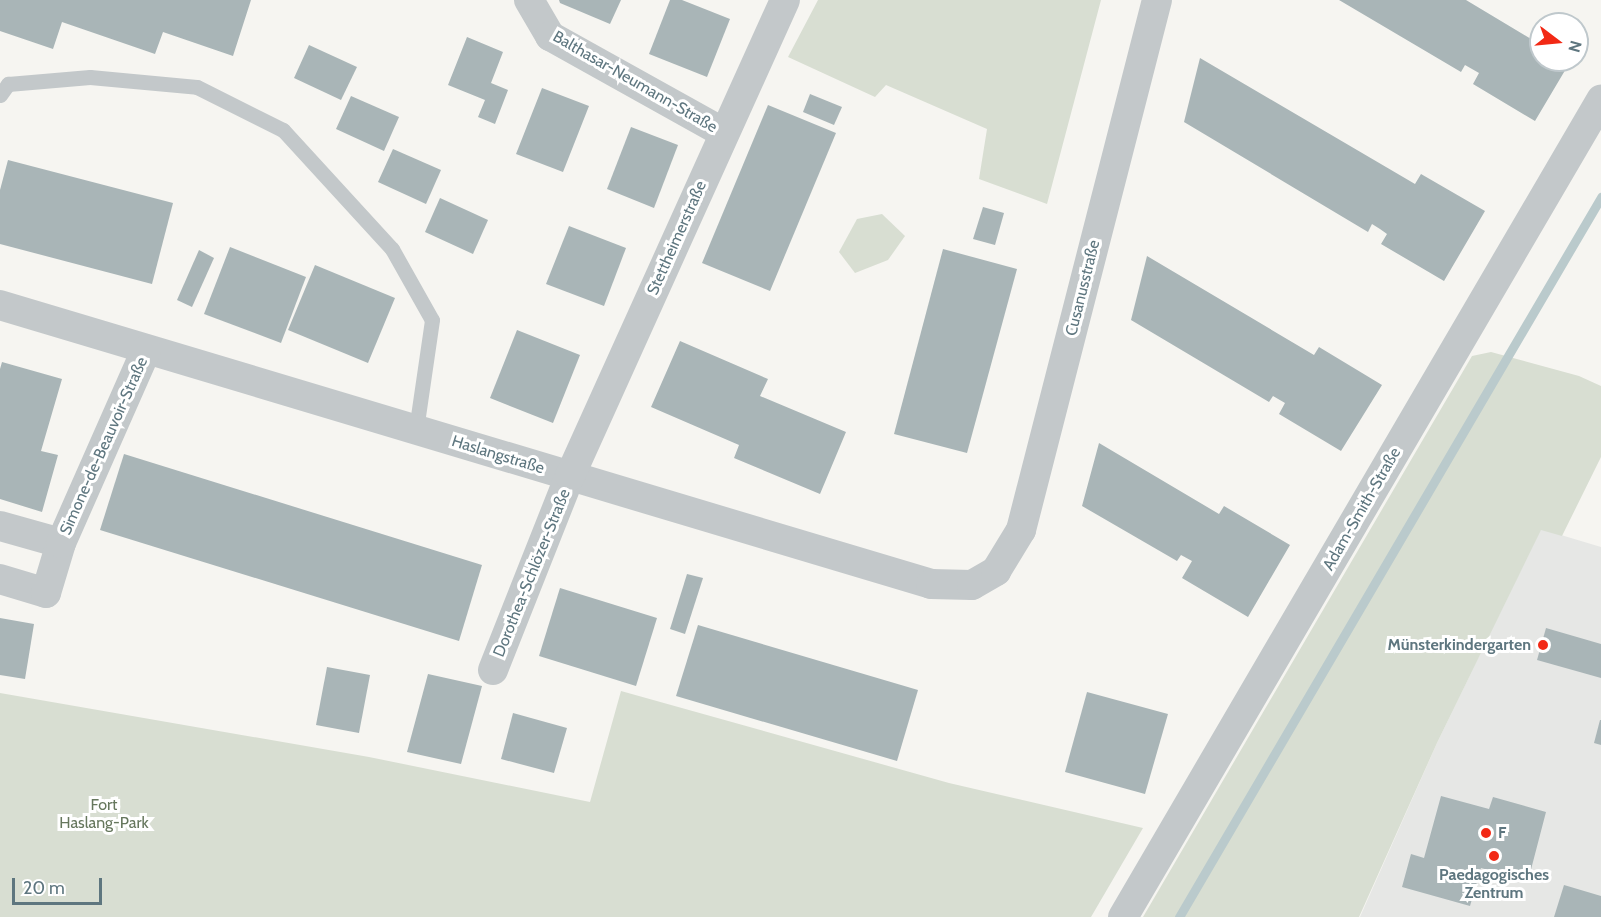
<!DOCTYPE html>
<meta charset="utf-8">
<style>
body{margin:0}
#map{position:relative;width:1601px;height:917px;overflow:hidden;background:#f6f5f1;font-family:Cabin,sans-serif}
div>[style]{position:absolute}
.built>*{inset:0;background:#e6e7e5}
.green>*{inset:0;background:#d8ded2}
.stream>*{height:9px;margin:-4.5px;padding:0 4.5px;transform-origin:4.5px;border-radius:4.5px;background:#bacacc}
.building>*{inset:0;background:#a9b5b7}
.lane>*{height:15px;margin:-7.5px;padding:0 7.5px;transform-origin:7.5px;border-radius:7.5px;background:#c3c8ca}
.street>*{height:30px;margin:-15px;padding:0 15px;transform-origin:15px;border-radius:15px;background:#c3c8ca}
.dots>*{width:16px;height:16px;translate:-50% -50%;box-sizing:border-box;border:3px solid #fff;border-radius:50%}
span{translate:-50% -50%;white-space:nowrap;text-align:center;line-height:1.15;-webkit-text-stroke:6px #fff;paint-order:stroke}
.street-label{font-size:16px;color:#5e767f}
.poi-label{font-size:16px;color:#5e767f;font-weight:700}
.right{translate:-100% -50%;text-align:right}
.left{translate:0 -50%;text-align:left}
.park-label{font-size:16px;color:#66775d}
.north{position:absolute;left:1529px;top:12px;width:60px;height:60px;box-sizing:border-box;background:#fff;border:2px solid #bfc8cc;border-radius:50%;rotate:106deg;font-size:16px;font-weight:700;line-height:24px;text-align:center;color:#5e767f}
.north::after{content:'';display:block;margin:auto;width:21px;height:27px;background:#f22915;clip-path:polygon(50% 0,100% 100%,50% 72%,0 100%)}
.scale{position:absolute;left:12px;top:878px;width:90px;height:27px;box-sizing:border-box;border:3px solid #5e767f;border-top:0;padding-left:8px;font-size:18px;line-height:21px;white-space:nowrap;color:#5e767f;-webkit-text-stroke:4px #fff;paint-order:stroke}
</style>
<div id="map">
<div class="built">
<i style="clip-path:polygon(1541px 529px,1601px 547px,1601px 917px,1360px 917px,1437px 743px)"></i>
</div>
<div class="green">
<i style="clip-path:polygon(818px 0,1101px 0,1047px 204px,979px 179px,987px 129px,886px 85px,875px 97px,788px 57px)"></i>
<i style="clip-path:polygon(882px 214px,905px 236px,888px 260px,855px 273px,839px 252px,857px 219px)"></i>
<i style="clip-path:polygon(1491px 352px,1579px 376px,1601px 386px,1601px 457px,1562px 536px,1541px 530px,1437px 743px,1359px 917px,1143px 917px,1472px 356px)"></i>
<i style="clip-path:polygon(621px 691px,949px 783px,1143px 828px,1091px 917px,0 917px,0 693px,369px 757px,590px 802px)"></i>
</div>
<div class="stream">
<i style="left:1179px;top:917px;width:835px;rotate:-59.62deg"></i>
</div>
<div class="building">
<i style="clip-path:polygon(0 0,251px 0,233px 56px,163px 32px,155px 54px,62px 22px,53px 49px,0 31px)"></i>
<i style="clip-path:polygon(559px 0,621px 0,610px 24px,560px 3px)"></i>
<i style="clip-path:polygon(670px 0,682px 0,730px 19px,707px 77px,649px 54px)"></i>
<i style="clip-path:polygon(1339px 0,1466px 0,1541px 45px,1541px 60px,1570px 62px,1535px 121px,1473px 84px,1479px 73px,1465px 65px,1461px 72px)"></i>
<i style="clip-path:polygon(467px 37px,503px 52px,491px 83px,508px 90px,495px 124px,478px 117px,485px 100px,448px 85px)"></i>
<i style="clip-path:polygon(309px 45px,357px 67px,341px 100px,294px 78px)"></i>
<i style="clip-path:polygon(1200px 58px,1415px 184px,1421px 174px,1485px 211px,1444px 281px,1381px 244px,1387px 234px,1380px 229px,1372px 224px,1368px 232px,1184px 122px)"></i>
<i style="clip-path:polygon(542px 88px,589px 106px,563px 172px,516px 154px)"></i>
<i style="clip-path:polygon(810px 94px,842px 107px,834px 125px,803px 112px)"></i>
<i style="clip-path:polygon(351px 96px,399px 117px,384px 151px,336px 129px)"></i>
<i style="clip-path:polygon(768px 105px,836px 133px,770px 291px,702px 263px)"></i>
<i style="clip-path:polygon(631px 127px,678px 145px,654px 208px,607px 189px)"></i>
<i style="clip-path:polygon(393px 149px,441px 170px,426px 204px,378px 182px)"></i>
<i style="clip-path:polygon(8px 160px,173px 203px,152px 284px,0 244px,0 190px)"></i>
<i style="clip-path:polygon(440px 198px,488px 220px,473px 254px,425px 232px)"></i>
<i style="clip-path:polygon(983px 207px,1004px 213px,995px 245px,973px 239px)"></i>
<i style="clip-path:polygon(569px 226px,626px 248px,604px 306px,546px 284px)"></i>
<i style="clip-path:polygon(230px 247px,306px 277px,281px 343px,204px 314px)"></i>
<i style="clip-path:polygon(943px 249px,1017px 269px,967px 453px,894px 434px)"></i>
<i style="clip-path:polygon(199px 250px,214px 258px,192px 307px,177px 300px)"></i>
<i style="clip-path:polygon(1147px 256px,1314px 355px,1319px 347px,1382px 385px,1341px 451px,1279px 414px,1285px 403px,1273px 396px,1269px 402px,1131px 320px)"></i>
<i style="clip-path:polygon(315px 265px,395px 298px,368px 363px,288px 330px)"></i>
<i style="clip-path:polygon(517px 330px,580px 355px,553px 423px,490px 398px)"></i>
<i style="clip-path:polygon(680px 341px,768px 379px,760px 396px,846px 432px,820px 494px,734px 458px,739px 445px,651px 407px)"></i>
<i style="clip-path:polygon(2px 362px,62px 379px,41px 451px,58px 455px,42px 512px,0 499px,0 369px)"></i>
<i style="clip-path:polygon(1099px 443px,1219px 514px,1224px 506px,1290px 545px,1248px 617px,1182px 578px,1192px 561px,1181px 555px,1177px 561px,1082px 506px)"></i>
<i style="clip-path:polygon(124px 454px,482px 565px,459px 641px,100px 530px)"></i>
<i style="clip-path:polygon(687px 574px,703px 578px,685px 634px,670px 629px)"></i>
<i style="clip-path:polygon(560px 588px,657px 618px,636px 686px,539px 656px)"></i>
<i style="clip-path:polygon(0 618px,34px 624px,25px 679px,0 675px)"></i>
<i style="clip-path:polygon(698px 625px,918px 690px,897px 761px,676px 696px)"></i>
<i style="clip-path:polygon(1546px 628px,1601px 644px,1601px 678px,1537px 660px)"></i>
<i style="clip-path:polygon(327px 667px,370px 675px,359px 733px,316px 725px)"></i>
<i style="clip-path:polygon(428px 674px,482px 686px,461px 764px,407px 752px)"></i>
<i style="clip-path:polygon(1087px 692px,1168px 714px,1145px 794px,1065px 772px)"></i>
<i style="clip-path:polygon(513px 713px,567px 728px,554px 773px,501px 759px)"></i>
<i style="clip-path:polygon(1600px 720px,1601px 720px,1601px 745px,1594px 743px)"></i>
<i style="clip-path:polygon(1441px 796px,1489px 809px,1493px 797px,1546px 812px,1528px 881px,1481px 868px,1470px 906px,1402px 887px,1411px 854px,1424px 858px)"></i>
<i style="clip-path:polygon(1564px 885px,1601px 896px,1601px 917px,1554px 917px)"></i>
</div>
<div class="lane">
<i style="left:0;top:95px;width:14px;rotate:-54deg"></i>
<i style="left:8px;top:84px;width:82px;rotate:-4.9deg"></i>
<i style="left:90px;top:77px;width:107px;rotate:5.3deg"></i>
<i style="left:197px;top:87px;width:96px;rotate:26.6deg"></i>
<i style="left:283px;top:130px;width:161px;rotate:47.5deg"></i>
<i style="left:392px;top:249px;width:81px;rotate:60.6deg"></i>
<i style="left:432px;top:320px;width:111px;rotate:98.3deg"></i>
</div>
<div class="street">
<i style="left:529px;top:0;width:42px;rotate:59.7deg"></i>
<i style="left:550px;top:36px;width:199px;rotate:29.1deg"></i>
<i style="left:0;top:305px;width:972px;rotate:16.68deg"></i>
<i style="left:931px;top:584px;width:41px;rotate:1.4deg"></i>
<i style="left:972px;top:585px;width:28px;rotate:-30deg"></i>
<i style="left:996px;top:571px;width:48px;rotate:-58.6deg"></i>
<i style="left:1021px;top:530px;width:547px;rotate:-75.61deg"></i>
<i style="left:0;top:526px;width:63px;rotate:15.6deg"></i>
<i style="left:0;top:579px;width:48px;rotate:16.9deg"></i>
<i style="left:46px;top:593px;width:52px;rotate:-73.3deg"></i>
<i style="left:61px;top:543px;width:211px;rotate:-66.2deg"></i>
<i style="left:493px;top:670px;width:209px;rotate:-68.4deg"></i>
<i style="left:570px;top:476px;width:522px;rotate:-65.69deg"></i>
<i style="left:1123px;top:917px;width:947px;rotate:-59.67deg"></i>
</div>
<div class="dots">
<i style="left:1543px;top:645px;background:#f22915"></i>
<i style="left:1486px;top:833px;background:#f22915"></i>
<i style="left:1494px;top:856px;background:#f22915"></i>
</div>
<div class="street-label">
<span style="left:635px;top:82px;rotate:30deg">Balthasar-Neumann-Straße</span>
<span style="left:677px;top:238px;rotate:-66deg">Stettheimerstraße</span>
<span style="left:1083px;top:288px;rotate:-76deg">Cusanusstraße</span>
<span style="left:104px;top:446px;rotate:-66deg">Simone-de-Beauvoir-Straße</span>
<span style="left:498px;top:455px;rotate:17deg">Haslangstraße</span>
<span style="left:1362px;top:509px;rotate:-60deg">Adam-Smith-Straße</span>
<span style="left:532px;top:573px;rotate:-68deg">Dorothea-Schlözer-Straße</span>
</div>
<div class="poi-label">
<span class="right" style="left:1531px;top:645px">Münsterkindergarten</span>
<span class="left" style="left:1498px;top:833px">F</span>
<span style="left:1494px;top:884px">Paedagogisches<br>Zentrum</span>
</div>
<div class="park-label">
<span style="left:104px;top:814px">Fort<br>Haslang-Park</span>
</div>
<div class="north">N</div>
<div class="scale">20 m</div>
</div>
